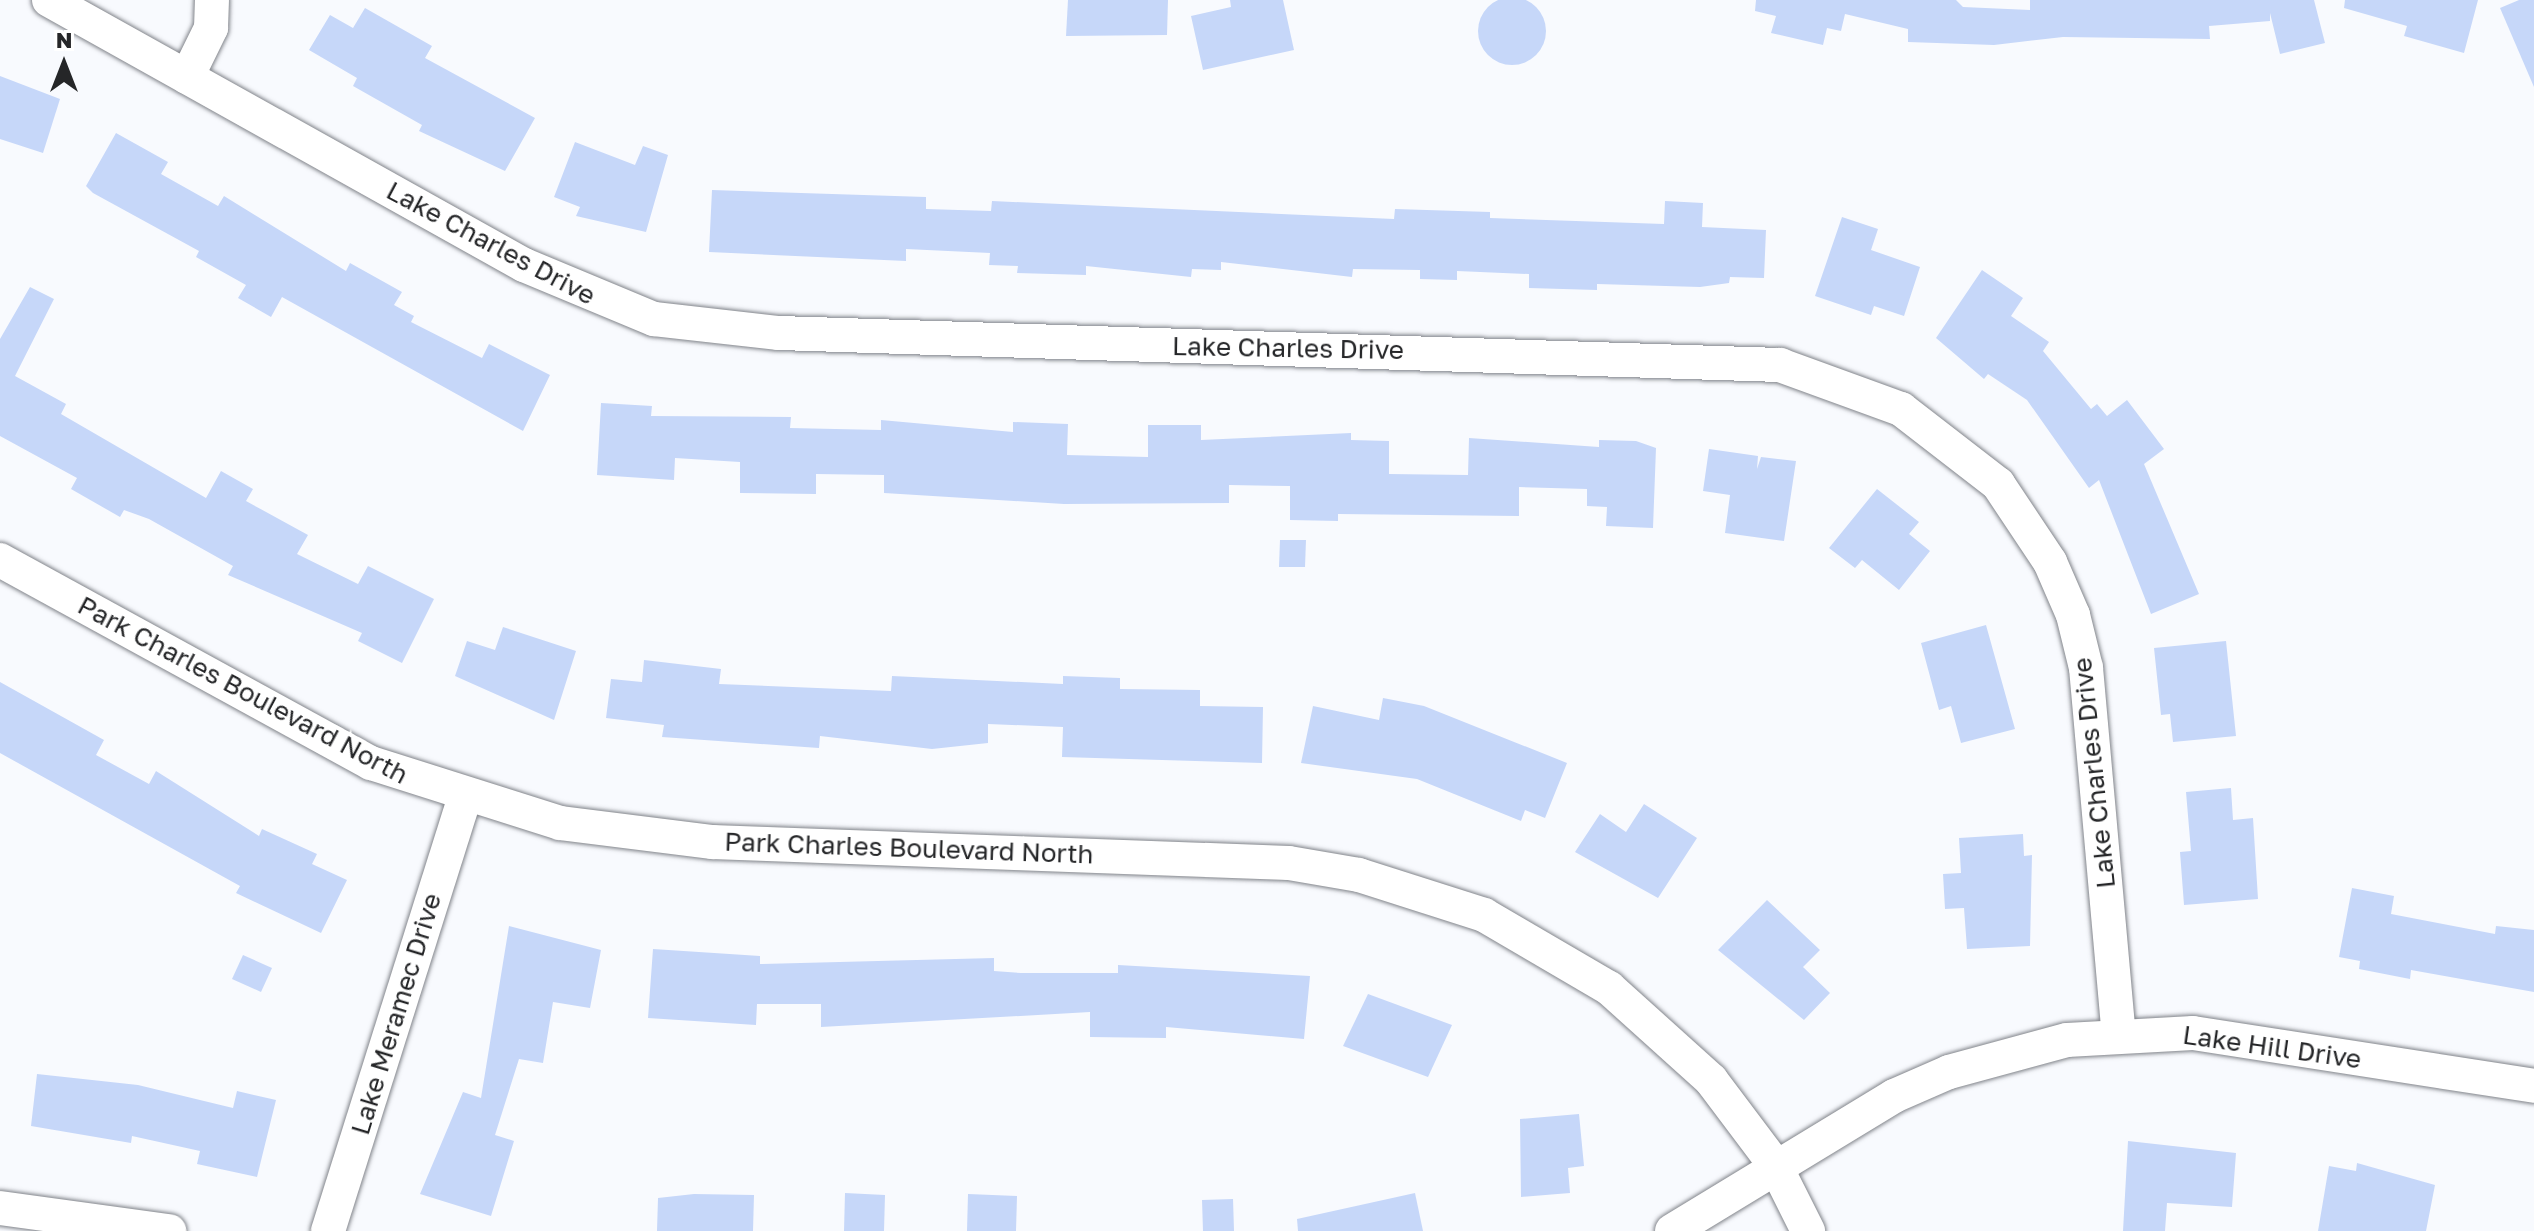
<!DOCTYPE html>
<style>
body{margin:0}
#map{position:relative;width:2534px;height:1231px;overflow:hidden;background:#f8fafe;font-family:"Golos Text",sans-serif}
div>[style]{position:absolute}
.building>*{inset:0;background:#c6d7f9}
.round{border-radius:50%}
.roads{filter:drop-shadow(0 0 2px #81848a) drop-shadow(0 0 2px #81848a)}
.street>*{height:34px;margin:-17px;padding:0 17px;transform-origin:17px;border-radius:17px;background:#fff}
span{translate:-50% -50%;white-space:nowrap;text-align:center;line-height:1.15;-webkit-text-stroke:7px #fff;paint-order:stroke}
.street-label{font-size:26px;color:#252628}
.north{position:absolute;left:24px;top:24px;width:80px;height:80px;-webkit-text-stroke:6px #fff;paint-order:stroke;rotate:0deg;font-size:22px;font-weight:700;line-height:32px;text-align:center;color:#252628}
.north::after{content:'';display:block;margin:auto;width:28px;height:36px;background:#252628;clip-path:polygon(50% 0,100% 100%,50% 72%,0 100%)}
</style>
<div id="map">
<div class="building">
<i class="round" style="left:1478px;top:-3px;width:68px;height:68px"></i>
<i style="clip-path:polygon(1068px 0,1168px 0,1167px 35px,1066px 36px)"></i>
<i style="clip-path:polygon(1230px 0,1283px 0,1294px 50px,1203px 70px,1191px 16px,1231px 7px)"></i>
<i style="clip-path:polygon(1756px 0,1956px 0,1963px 7px,2030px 10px,2030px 0,2314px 0,2325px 43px,2280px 54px,2270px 13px,2270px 21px,2209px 26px,2210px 39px,2063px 37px,1994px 45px,1908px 42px,1908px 29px,1845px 14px,1841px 31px,1827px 28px,1823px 45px,1771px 33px,1776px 16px,1755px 11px)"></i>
<i style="clip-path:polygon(2345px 0,2478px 0,2464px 53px,2404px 36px,2407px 26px,2344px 8px)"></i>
<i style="clip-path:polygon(2519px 0,2534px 0,2534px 87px,2500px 8px)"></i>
<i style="clip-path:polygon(365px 8px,432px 46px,425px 58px,535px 118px,505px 171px,419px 131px,422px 125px,353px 86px,357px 78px,309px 50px,330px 15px,353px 28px)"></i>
<i style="clip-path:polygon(0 76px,60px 99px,43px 153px,0 139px)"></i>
<i style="clip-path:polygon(116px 133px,168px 162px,161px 174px,218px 206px,224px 196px,346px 271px,350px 263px,402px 292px,394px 305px,414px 316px,411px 322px,482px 358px,489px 344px,550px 375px,523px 431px,282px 297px,271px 317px,238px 298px,246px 285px,196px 257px,199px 251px,93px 193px,86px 186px)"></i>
<i style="clip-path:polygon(575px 142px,635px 165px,643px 146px,668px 155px,646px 232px,576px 216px,580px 207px,554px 197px)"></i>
<i style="clip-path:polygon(712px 190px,926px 197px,926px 209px,991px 211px,992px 201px,1394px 219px,1395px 209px,1490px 212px,1490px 218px,1664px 224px,1665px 201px,1703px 203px,1702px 227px,1766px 230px,1764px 278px,1730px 277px,1729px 283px,1700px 287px,1597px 284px,1597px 290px,1529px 288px,1529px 274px,1457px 271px,1457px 280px,1420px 279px,1420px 270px,1353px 269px,1352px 277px,1221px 262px,1221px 270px,1192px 269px,1191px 277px,1086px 266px,1086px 275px,1017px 273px,1018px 266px,989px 265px,990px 253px,906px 249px,906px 261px,709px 252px)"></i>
<i style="clip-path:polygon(1842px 217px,1878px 229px,1871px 250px,1920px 267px,1904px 316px,1874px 306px,1871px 315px,1815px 296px)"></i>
<i style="clip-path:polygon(1982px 270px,2023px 298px,2011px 316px,2049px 342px,2043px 351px,2091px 409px,2097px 404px,2107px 416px,2127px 400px,2164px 449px,2144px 464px,2199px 594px,2151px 614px,2099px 480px,2089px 488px,2027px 400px,1988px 374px,1984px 379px,1936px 338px)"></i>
<i style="clip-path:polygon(30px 287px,54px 299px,15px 376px,66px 404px,61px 414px,206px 498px,221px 471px,253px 489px,246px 501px,308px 535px,297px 554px,358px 584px,368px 566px,434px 599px,402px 663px,358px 641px,362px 633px,228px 575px,233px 566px,149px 519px,124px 510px,120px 517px,71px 489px,77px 478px,0 436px,0 339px)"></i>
<i style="clip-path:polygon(601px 403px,652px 406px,651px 416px,791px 417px,790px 428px,881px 430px,881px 420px,1013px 432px,1013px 422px,1068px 424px,1067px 455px,1148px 457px,1148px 425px,1201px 425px,1201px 440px,1351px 433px,1351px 440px,1389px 441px,1389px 474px,1468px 475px,1469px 438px,1599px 447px,1599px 440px,1636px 441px,1656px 448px,1653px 528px,1606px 526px,1607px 507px,1587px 506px,1587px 489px,1519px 487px,1519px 516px,1338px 514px,1338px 521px,1290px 520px,1290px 486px,1229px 485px,1229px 503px,1064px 504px,884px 493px,884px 475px,816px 474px,816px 494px,740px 493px,740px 462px,675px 458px,674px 480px,597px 475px)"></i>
<i style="clip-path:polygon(1709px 449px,1758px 456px,1757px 469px,1761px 457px,1796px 461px,1784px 541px,1725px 533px,1730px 495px,1703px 491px)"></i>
<i style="clip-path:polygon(1877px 489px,1919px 522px,1909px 534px,1930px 551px,1899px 590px,1862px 560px,1855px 568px,1829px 548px)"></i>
<i style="clip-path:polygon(1280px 540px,1306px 540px,1305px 567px,1279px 567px)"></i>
<i style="clip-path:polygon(1986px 625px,2015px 729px,1961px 743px,1951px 706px,1939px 710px,1921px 643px)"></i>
<i style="clip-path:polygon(503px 627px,576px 651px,554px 720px,455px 676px,467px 641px,495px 650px)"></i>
<i style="clip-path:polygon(2226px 641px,2236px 736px,2173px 742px,2170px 714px,2161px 715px,2154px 648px)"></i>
<i style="clip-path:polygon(644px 660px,721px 669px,719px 684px,891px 691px,892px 676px,1063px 684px,1063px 676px,1120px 678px,1120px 689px,1200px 690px,1200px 706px,1263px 707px,1262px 763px,1062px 757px,1063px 727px,988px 724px,988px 743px,932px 749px,820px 736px,819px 748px,662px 737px,664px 725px,606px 718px,611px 679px,642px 682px)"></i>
<i style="clip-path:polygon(0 682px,104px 740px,96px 755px,149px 784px,156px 771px,259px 836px,262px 829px,317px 854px,312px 864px,347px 880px,321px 933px,236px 893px,240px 886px,0 753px)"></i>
<i style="clip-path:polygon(1383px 698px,1424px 706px,1567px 763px,1545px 818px,1525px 810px,1521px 821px,1417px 779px,1301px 763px,1313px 706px,1379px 720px)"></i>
<i style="clip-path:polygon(2231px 788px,2233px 820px,2253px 818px,2258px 899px,2184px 905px,2180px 852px,2191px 851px,2186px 792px)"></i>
<i style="clip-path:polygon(1644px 804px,1697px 838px,1658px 898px,1575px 852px,1600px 814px,1626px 832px)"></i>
<i style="clip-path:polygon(2023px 834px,2024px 856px,2032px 855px,2030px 946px,1967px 949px,1964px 908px,1945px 909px,1943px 874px,1961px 873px,1959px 838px)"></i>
<i style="clip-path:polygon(2352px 888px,2394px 896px,2391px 914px,2495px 934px,2496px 926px,2534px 930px,2534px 992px,2411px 970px,2410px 979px,2359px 969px,2360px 961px,2339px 957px)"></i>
<i style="clip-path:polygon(1767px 900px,1820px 950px,1803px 967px,1830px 993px,1804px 1020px,1718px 950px)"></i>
<i style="clip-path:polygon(509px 926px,601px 950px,590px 1008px,553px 1002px,543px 1063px,519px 1059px,495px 1135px,514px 1141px,491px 1216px,420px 1194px,463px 1092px,481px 1098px)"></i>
<i style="clip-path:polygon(653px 949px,760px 956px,760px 964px,994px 958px,994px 971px,1021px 973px,1118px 973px,1118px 965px,1310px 976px,1304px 1039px,1166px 1027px,1166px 1038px,1090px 1037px,1090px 1012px,821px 1027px,821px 1004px,757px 1004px,756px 1025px,648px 1018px)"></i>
<i style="clip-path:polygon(243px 955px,272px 968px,261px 992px,232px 979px)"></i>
<i style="clip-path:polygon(1368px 994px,1452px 1025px,1428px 1077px,1343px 1046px)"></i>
<i style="clip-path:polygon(37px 1074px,138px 1085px,233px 1108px,237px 1091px,276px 1100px,257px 1177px,197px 1164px,200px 1151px,132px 1136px,131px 1143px,31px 1126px)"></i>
<i style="clip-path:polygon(1579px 1114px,1584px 1166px,1568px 1168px,1570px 1193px,1521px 1197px,1520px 1119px)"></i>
<i style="clip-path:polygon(2128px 1141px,2236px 1153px,2232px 1207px,2167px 1203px,2165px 1231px,2123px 1231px)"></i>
<i style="clip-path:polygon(2357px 1163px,2435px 1185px,2426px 1231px,2318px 1231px,2329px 1166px,2356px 1171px)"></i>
<i style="clip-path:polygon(845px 1193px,885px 1195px,884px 1231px,844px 1231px)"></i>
<i style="clip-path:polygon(1415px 1193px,1423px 1231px,1298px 1231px,1297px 1219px)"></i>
<i style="clip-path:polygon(694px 1194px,754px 1195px,753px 1231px,657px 1231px,658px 1198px)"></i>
<i style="clip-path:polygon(968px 1194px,1017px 1196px,1016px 1231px,967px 1231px)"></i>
<i style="clip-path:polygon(1233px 1199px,1234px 1231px,1203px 1231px,1202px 1200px)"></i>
</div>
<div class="roads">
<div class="street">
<i style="left:49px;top:0;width:544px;rotate:29.16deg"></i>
<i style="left:524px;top:265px;width:141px;rotate:22.6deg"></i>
<i style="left:654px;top:319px;width:126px;rotate:6.4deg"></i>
<i style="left:779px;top:333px;width:1002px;rotate:1.83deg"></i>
<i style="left:1780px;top:365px;width:129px;rotate:20deg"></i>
<i style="left:1901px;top:409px;width:123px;rotate:37.7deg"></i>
<i style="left:1998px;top:484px;width:94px;rotate:56.3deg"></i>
<i style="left:2050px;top:562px;width:58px;rotate:66.5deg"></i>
<i style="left:2073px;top:615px;width:55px;rotate:76.2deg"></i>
<i style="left:2086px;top:668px;width:368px;rotate:84.9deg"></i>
<i style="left:187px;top:77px;width:55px;rotate:-63.9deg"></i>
<i style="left:211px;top:28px;width:28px;rotate:-88deg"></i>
<i style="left:0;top:560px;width:423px;rotate:28.7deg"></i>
<i style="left:371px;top:763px;width:198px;rotate:17.6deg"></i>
<i style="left:560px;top:823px;width:153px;rotate:7.1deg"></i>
<i style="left:712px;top:842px;width:577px;rotate:2.08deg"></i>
<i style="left:1289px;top:863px;width:71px;rotate:9.7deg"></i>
<i style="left:1359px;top:875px;width:131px;rotate:17.7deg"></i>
<i style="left:1484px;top:915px;width:145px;rotate:30.3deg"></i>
<i style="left:1609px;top:988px;width:137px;rotate:42deg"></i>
<i style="left:1711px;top:1080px;width:106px;rotate:53deg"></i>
<i style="left:1775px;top:1165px;width:74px;rotate:63.4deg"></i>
<i style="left:0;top:1208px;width:171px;rotate:7.8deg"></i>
<i style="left:328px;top:1231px;width:456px;rotate:-72.5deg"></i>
<i style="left:1672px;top:1231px;width:260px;rotate:-31.3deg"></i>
<i style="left:1894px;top:1096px;width:60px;rotate:-23.6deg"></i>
<i style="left:1949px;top:1072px;width:122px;rotate:-15.2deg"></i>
<i style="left:2067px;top:1040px;width:126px;rotate:-3.2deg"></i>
<i style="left:2193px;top:1033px;width:345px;rotate:8.8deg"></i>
</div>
</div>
<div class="street-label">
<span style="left:491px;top:243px;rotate:28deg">Lake Charles Drive</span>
<span style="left:1288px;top:348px;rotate:1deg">Lake Charles Drive</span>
<span style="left:243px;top:690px;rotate:28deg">Park Charles Boulevard North</span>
<span style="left:2094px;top:773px;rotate:-96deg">Lake Charles Drive</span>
<span style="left:909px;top:848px;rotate:2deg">Park Charles Boulevard North</span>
<span style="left:396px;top:1014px;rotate:-73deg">Lake Meramec Drive</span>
<span style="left:2272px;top:1047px;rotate:8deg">Lake Hill Drive</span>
</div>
<div class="north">N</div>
</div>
